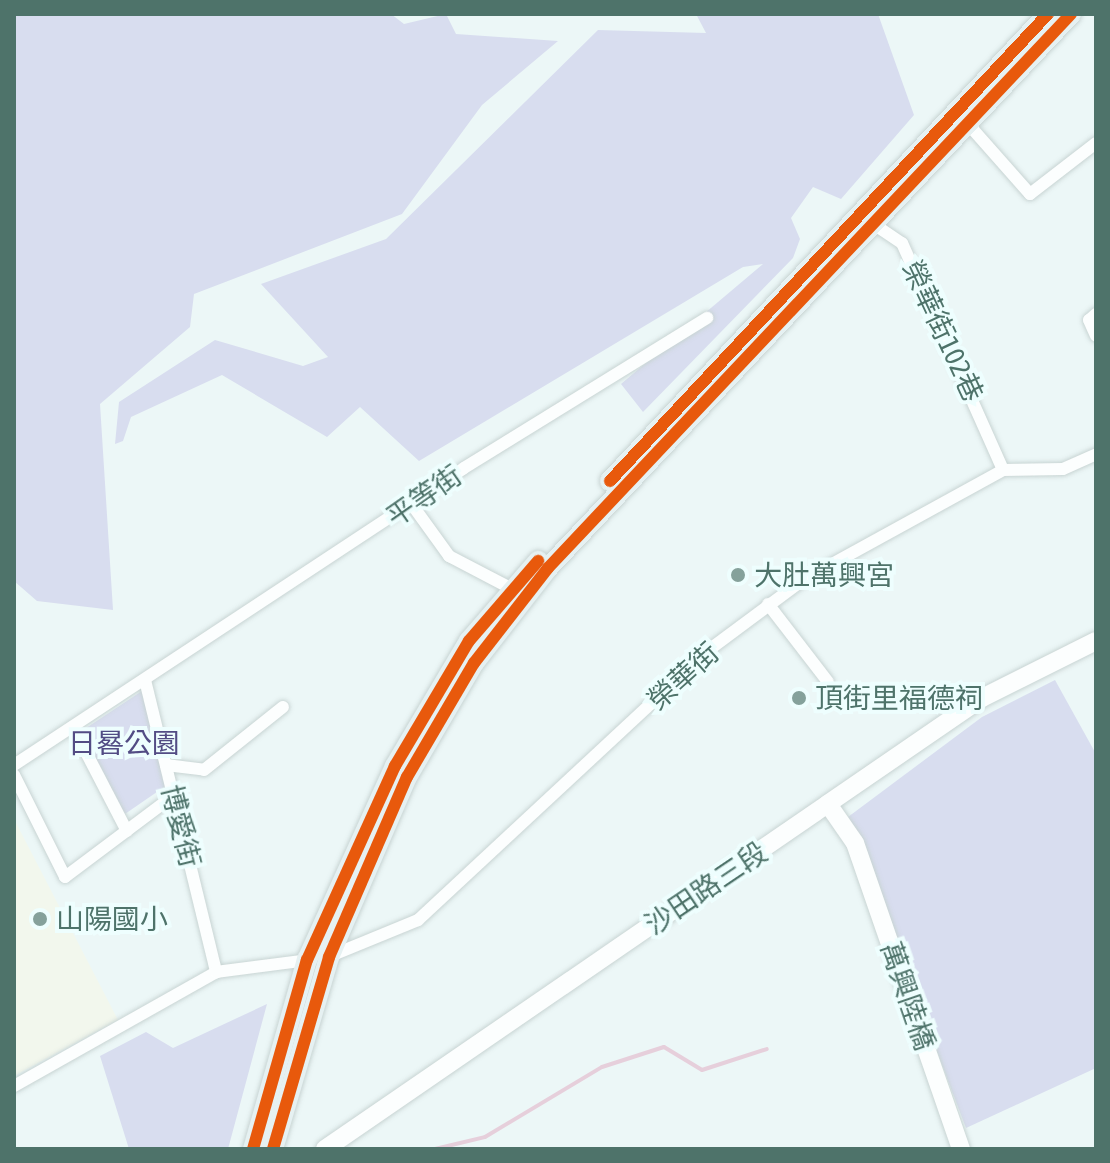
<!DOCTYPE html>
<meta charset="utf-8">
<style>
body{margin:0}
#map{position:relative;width:1110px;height:1163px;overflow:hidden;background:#ecf7f7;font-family:"Asap Condensed","Noto Sans TC",sans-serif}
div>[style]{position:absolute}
.education>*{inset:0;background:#f2f7ed}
.green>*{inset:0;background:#d8ddef}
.stream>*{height:4px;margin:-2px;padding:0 2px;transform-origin:2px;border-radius:2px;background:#e6cfdb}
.roads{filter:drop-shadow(0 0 2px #c8d4d3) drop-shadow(0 0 2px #c8d4d3)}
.street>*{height:12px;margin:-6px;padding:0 6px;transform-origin:6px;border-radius:6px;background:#fcfefe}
.secondary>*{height:18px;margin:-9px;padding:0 9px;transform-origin:9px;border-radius:9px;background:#fcfefe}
.primary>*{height:20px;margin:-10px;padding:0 10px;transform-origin:10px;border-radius:10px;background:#e6f1f2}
.cycleway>*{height:12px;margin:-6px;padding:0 6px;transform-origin:6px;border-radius:6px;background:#e8590c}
.dots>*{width:22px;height:22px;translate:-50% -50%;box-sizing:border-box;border:4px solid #eefefe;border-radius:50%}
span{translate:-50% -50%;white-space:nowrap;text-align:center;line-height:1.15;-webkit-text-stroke:8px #eefefe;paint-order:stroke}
.street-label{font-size:28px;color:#4e736a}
.poi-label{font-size:28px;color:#4e736a}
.left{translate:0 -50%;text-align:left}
.park-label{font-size:28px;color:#524c84}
.frame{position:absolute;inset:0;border:16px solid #4e736a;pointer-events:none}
</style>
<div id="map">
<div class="education">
<i style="clip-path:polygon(14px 819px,118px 1020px,14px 1076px)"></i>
</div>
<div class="green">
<i style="clip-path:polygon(14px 14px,391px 14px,404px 24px,446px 14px,456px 34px,558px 41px,482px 105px,402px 214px,194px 294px,190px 327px,100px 404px,113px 610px,37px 601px,14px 581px)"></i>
<i style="clip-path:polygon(696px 14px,878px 14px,914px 115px,841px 199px,813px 187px,791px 218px,800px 239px,793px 258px,643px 412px,621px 384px,763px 264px,743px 267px,419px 461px,360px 407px,327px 437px,222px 375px,131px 417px,123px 441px,115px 444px,119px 402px,215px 340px,303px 366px,328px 357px,261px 284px,386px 239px,598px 30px,706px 33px)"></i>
<i style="clip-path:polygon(1055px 680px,1096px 754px,1096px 1068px,966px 1128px,848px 817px,982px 717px)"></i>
<i style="clip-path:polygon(145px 689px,170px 783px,125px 814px,80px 732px)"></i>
<i style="clip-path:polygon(267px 1004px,228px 1149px,129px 1149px,100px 1056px,146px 1032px,173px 1048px)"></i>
</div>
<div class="stream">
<i style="left:435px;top:1149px;width:51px;rotate:-13.5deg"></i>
<i style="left:485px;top:1137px;width:136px;rotate:-30.9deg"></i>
<i style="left:602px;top:1067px;width:65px;rotate:-17.9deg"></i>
<i style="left:664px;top:1047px;width:44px;rotate:31.2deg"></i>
<i style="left:702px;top:1070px;width:68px;rotate:-17.9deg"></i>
</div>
<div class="roads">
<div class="street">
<i style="left:969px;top:125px;width:92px;rotate:48.5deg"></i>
<i style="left:1030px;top:194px;width:83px;rotate:-37.7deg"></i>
<i style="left:869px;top:221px;width:40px;rotate:34deg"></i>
<i style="left:902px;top:243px;width:248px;rotate:66deg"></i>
<i style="left:1096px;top:314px;width:9px;rotate:139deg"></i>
<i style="left:1089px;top:320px;width:17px;rotate:66deg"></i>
<i style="left:413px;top:506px;width:62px;rotate:54.2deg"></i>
<i style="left:449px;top:556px;width:71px;rotate:27.6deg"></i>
<i style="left:768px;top:604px;width:98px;rotate:52.4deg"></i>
<i style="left:145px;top:680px;width:301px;rotate:76.3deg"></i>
<i style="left:73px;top:727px;width:117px;rotate:62.6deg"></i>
<i style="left:14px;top:765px;width:539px;rotate:-33.42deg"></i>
<i style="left:464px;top:468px;width:286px;rotate:-31.7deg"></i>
<i style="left:166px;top:765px;width:38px;rotate:7deg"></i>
<i style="left:204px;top:770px;width:101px;rotate:-38.6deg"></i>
<i style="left:14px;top:775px;width:114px;rotate:63.4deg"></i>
<i style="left:65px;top:877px;width:135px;rotate:-36.9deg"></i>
<i style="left:328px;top:957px;width:97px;rotate:-22.3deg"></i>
<i style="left:418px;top:920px;width:393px;rotate:-42.9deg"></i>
<i style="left:706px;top:652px;width:121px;rotate:-36.6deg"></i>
<i style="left:803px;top:580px;width:228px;rotate:-28.8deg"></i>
<i style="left:1003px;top:470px;width:60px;rotate:-1deg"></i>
<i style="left:1063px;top:469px;width:36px;rotate:-24deg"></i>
<i style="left:14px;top:1086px;width:232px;rotate:-29.4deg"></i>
<i style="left:216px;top:972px;width:94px;rotate:-7.4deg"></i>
</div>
<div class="secondary">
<i style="left:828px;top:804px;width:47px;rotate:55.3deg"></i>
<i style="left:855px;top:843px;width:324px;rotate:70.9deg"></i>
<i style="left:325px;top:1149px;width:797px;rotate:-34.47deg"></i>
<i style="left:982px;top:698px;width:127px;rotate:-26.6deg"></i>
</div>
<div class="primary">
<i style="left:610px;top:481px;width:640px;rotate:-46.84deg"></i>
<i style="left:253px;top:1149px;width:197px;rotate:-74.1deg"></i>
<i style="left:307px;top:960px;width:213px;rotate:-65.6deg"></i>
<i style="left:395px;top:766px;width:145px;rotate:-59.4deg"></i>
<i style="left:469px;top:641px;width:106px;rotate:-49.2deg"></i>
<i style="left:273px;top:1149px;width:200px;rotate:-73.7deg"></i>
<i style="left:329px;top:957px;width:196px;rotate:-66.6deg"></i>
<i style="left:407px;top:777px;width:132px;rotate:-59.6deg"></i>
<i style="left:474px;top:663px;width:120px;rotate:-52.1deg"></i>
<i style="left:548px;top:568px;width:762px;rotate:-46.65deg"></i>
</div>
</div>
<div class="cycleway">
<i style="left:610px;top:481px;width:640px;rotate:-46.84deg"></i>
<i style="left:253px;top:1149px;width:197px;rotate:-74.1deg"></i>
<i style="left:307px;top:960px;width:213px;rotate:-65.6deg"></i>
<i style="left:395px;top:766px;width:145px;rotate:-59.4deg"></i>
<i style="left:469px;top:641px;width:106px;rotate:-49.2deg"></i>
<i style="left:273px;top:1149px;width:200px;rotate:-73.7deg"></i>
<i style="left:329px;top:957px;width:196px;rotate:-66.6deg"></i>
<i style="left:407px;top:777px;width:132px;rotate:-59.6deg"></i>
<i style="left:474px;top:663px;width:120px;rotate:-52.1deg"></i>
<i style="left:548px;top:568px;width:762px;rotate:-46.65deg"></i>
</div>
<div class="dots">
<i style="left:738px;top:575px;background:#85a19b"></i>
<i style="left:799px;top:698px;background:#85a19b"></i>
<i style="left:40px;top:919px;background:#85a19b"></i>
</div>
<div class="street-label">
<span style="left:943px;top:331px;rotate:65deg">榮華街102巷</span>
<span style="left:424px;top:496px;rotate:-35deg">平等街</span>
<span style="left:683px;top:676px;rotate:-42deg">榮華街</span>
<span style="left:181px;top:826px;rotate:76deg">博愛街</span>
<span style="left:706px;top:888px;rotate:-34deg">沙田路三段</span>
<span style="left:908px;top:996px;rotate:71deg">萬興陸橋</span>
</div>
<div class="poi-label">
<span class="left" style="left:754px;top:575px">大肚萬興宮</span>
<span class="left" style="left:815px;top:698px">頂街里福德祠</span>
<span class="left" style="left:56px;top:919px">山陽國小</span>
</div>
<div class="park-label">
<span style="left:124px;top:743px">日晷公園</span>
</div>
<div class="frame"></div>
</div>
